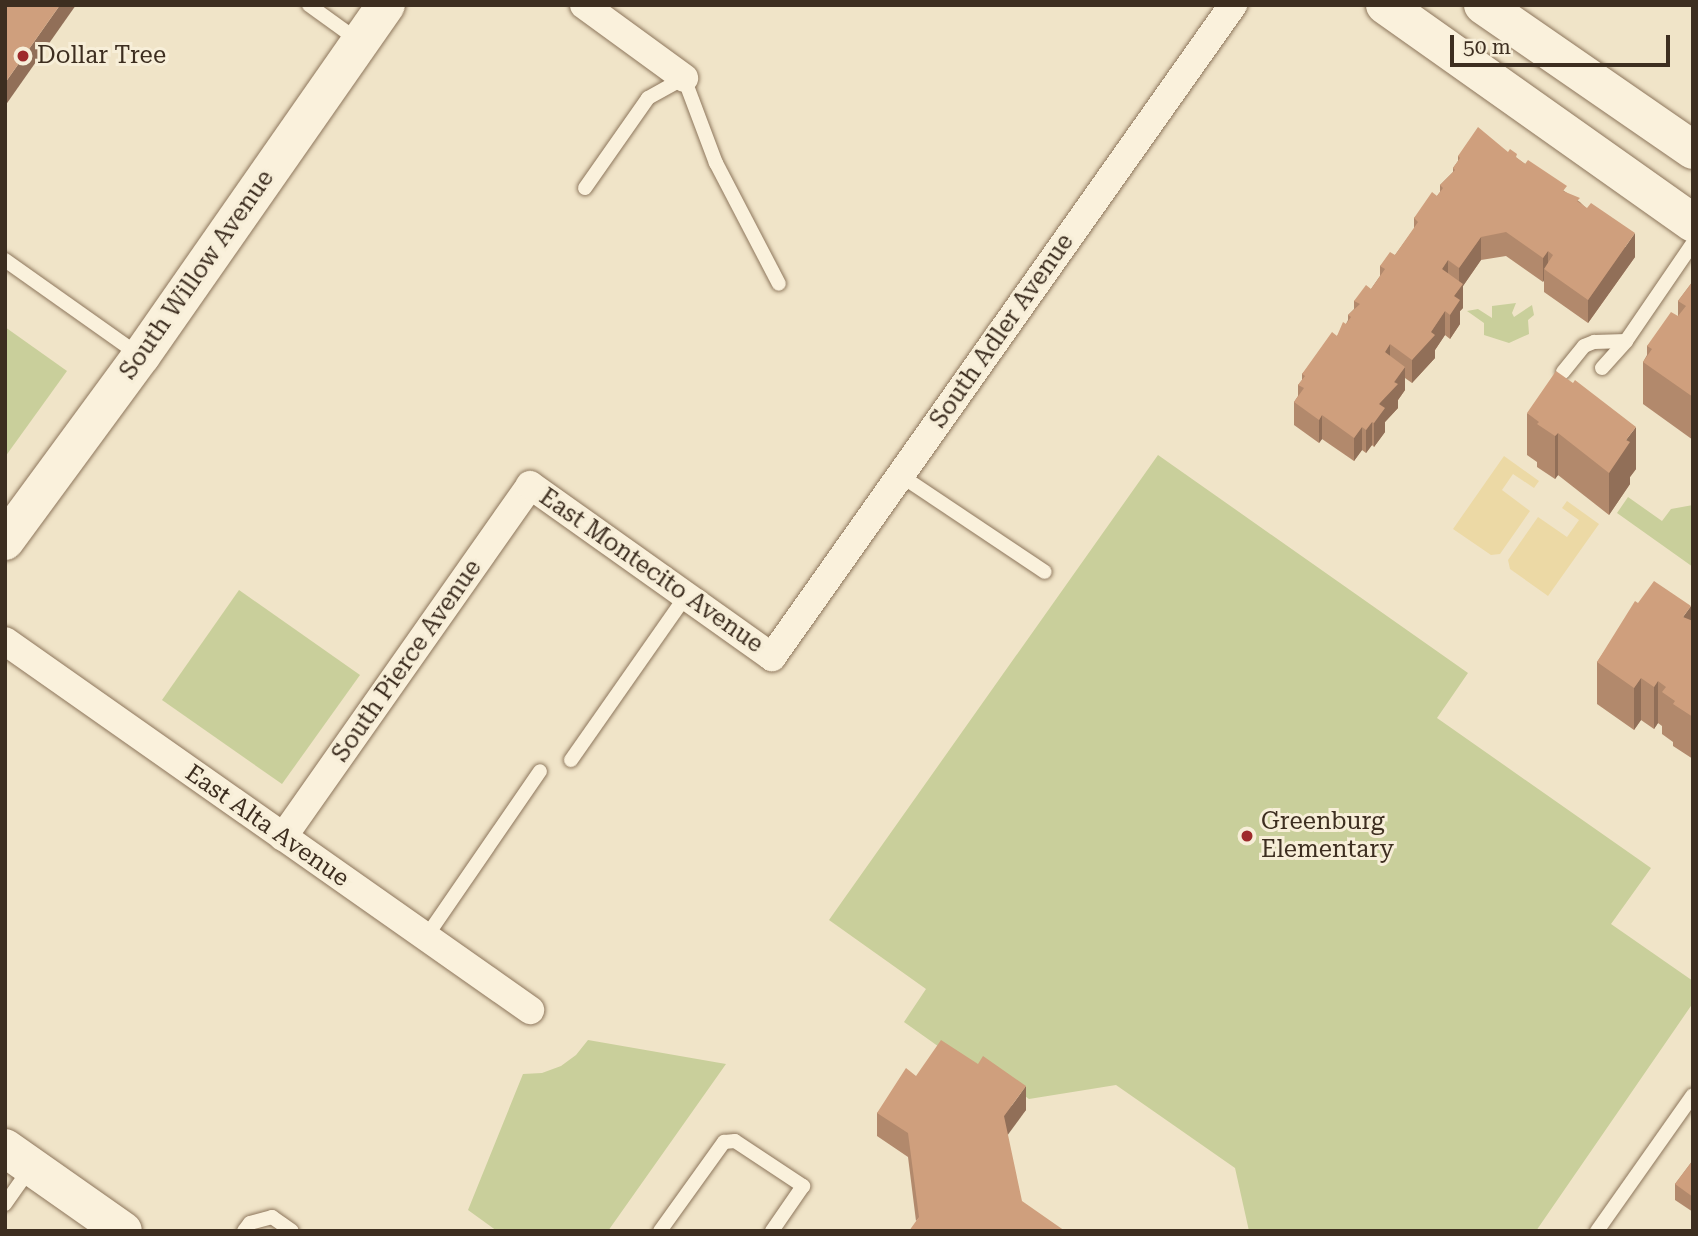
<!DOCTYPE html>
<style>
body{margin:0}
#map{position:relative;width:1698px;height:1236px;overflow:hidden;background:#f0e4c8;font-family:"Roboto Serif",serif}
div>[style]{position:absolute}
.green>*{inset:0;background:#c9cf9b}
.sand>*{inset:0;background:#ecd9a5}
.roads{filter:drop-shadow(0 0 2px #8d765c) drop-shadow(0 0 2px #8d765c)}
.lane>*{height:14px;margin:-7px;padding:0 7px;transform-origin:7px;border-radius:7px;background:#faf1dc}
.street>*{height:28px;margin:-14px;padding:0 14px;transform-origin:14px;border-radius:14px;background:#faf1dc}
.secondary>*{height:38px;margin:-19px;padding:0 19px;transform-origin:19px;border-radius:19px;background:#faf1dc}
.wall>*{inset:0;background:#b2896c}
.shaded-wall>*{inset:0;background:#916f58}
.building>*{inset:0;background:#cf9f7d}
.dots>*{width:19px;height:19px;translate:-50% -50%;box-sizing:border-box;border:4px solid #f7eed8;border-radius:50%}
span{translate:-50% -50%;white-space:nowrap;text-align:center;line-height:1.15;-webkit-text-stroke:6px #f7eed8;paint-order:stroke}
.poi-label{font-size:24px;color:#3d2e20}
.left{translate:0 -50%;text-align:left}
.street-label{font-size:24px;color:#3d2e20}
.frame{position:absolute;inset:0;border:7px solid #3d2e20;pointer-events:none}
.scale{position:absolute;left:1450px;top:35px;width:220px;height:32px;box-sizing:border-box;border:4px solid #3d2e20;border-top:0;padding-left:9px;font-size:21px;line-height:24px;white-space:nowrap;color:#3d2e20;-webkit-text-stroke:5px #f7eed8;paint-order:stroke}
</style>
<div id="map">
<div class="green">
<i style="clip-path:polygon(1516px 303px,1512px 313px,1514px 317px,1532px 305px,1534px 315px,1528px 320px,1529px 334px,1509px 343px,1484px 335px,1484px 323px,1467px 311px,1478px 309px,1492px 318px,1492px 306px)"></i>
<i style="clip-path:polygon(5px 327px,67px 371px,5px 457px)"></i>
<i style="clip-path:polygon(1158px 455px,1468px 673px,1437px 718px,1651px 868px,1611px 924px,1693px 981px,1693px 1003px,1536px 1231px,1249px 1231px,1235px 1168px,1116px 1085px,1029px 1099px,987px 1068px,980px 1076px,904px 1022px,926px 989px,829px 920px)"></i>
<i style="clip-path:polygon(1628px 497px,1662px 521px,1671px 509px,1693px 505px,1693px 567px,1617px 513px)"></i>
<i style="clip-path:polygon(239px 590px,360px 675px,282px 784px,162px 700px)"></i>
<i style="clip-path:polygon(588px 1040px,726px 1064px,608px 1231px,497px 1231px,468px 1210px,523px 1074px,542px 1073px,561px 1066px,576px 1055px)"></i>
</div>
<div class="sand">
<i style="clip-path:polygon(1504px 456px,1539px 481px,1534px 488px,1513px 474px,1502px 490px,1530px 511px,1500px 554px,1491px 555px,1453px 529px)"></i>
<i style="clip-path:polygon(1567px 501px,1599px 524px,1548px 596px,1510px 569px,1508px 560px,1538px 517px,1567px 537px,1579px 520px,1562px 508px)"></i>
</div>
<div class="roads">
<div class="lane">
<i style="left:309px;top:5px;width:62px;rotate:35.8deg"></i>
<i style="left:585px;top:188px;width:110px;rotate:-55deg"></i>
<i style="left:648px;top:98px;width:41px;rotate:-29.1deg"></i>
<i style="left:684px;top:78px;width:91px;rotate:69.4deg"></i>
<i style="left:716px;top:163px;width:136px;rotate:62.5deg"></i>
<i style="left:5px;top:260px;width:163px;rotate:35.3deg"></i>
<i style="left:1602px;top:368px;width:36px;rotate:-48deg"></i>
<i style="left:1626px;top:341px;width:119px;rotate:-55.6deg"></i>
<i style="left:1563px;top:372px;width:33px;rotate:-51deg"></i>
<i style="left:1584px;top:346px;width:11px;rotate:-22deg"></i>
<i style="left:1594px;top:342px;width:32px;rotate:-2deg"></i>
<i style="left:900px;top:475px;width:174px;rotate:33.8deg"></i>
<i style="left:571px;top:760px;width:199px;rotate:-55deg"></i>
<i style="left:426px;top:937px;width:201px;rotate:-55.5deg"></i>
<i style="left:5px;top:1204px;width:45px;rotate:-54.9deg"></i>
<i style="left:244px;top:1231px;width:10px;rotate:-53deg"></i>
<i style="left:250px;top:1223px;width:23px;rotate:-15deg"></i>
<i style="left:272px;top:1217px;width:24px;rotate:35deg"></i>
<i style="left:660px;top:1231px;width:110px;rotate:-54.3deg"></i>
<i style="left:724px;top:1142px;width:11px;rotate:-5deg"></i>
<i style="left:735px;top:1141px;width:82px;rotate:33.5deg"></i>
<i style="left:803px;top:1186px;width:55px;rotate:124.6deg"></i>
<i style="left:1597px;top:1231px;width:166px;rotate:-54.8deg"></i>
</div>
<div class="street">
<i style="left:584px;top:5px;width:124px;rotate:36.1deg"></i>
<i style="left:5px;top:641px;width:642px;rotate:35.1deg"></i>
<i style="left:283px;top:837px;width:430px;rotate:-54.9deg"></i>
<i style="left:530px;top:485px;width:297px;rotate:35.4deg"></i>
<i style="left:772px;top:657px;width:799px;rotate:-54.74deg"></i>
</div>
<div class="secondary">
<i style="left:1385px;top:5px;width:377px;rotate:35.3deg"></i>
<i style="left:1483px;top:5px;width:255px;rotate:34.6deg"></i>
<i style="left:5px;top:541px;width:230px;rotate:-53.7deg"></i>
<i style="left:141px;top:356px;width:428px;rotate:-55.1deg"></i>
<i style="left:5px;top:1148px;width:144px;rotate:35.1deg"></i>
</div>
</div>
<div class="wall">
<i style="clip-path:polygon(1508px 152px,1580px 202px,1635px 257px,1588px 323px,1544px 292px,1544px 280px,1543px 282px,1506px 256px,1481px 260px,1463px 286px,1463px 308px,1460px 311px,1460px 324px,1450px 339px,1445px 335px,1435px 350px,1435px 358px,1412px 383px,1405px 378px,1405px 390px,1398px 400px,1398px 408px,1385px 422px,1385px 432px,1374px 447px,1372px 445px,1366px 453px,1362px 450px,1354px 461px,1322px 439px,1319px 443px,1294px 425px,1294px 402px,1298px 396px,1298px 385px,1302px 380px,1302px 374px,1337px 336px,1346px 324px,1348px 320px,1348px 315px,1354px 309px,1354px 301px,1371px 289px,1380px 276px,1380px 266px,1395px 255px,1414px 229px,1414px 218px,1437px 196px,1440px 192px,1440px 185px,1453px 172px,1453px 168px,1458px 161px,1458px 156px)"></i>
<i style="clip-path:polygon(1693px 281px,1693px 440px,1643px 404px,1643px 362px,1647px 355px,1647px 346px,1678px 316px,1678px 301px)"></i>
<i style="clip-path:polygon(1527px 413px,1636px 469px,1630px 477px,1630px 484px,1609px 515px,1558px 475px,1555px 479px,1537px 467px,1537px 462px,1527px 455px)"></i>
<i style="clip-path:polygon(1638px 603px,1693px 621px,1693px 759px,1673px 746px,1673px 742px,1662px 734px,1662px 726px,1658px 723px,1654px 729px,1641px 720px,1634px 730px,1597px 704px,1597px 662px)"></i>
<i style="clip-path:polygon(916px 1076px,1026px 1110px,916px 1221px,908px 1157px,877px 1136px,877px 1113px)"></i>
<i style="clip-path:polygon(1693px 1160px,1693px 1212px,1675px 1200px,1675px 1184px)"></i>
</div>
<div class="shaded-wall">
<i style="clip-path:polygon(60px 5px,76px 5px,5px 106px,5px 83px)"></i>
<i style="clip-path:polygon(1635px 233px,1635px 257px,1588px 323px,1588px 300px)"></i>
<i style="clip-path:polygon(1481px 237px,1481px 260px,1463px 286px,1463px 308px,1460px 311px,1460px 324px,1450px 339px,1450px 315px,1454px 296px,1459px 289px,1459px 268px)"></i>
<i style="clip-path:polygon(1548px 251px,1548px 271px,1544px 269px,1544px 280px,1543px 282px,1543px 258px)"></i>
<i style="clip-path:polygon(1448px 260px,1448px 283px,1442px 269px)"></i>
<i style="clip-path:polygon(1445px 311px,1445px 335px,1435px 350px,1435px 358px,1412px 383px,1412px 360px)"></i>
<i style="clip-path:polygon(1390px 344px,1390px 368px,1385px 352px)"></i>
<i style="clip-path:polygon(1405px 367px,1405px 390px,1398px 400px,1398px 408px,1385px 422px,1385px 432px,1374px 447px,1374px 423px,1379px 404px)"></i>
<i style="clip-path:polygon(1322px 415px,1322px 439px,1319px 443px,1319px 420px)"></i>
<i style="clip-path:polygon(1372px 422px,1372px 445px,1366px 453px,1366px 430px)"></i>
<i style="clip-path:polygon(1362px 427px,1362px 450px,1354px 461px,1354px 438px)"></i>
<i style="clip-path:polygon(1636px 427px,1636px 469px,1630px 477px,1630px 484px,1609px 515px,1609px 473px,1626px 440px)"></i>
<i style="clip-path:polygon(1558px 433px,1558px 475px,1555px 479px,1555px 436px)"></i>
<i style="clip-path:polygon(1691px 606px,1691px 648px,1683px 617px)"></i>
<i style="clip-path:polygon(1641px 678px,1641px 720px,1634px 730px,1634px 688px)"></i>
<i style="clip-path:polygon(1658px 681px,1658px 723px,1654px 729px,1654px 687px)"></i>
<i style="clip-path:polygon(1026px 1086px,1026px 1110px,1004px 1140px,1004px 1116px)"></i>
</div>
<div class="building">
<i style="clip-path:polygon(5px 5px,60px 5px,5px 83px)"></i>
<i style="clip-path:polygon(1478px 127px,1508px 152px,1510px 149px,1517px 154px,1516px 157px,1525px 164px,1528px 160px,1567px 186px,1563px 191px,1580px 198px,1577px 201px,1587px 208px,1591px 203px,1635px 233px,1588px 300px,1544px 269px,1553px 255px,1548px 251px,1543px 258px,1506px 232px,1481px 237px,1459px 268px,1448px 260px,1442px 269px,1463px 284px,1454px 296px,1460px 300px,1450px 315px,1445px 311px,1431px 332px,1435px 335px,1412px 360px,1390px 344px,1385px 352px,1405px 367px,1394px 382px,1398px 384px,1379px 404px,1385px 408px,1374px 423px,1372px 422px,1366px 430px,1362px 427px,1354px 438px,1322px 415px,1319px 420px,1294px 402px,1304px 388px,1298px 385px,1305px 376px,1302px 374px,1332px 332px,1337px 336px,1343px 322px,1346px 324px,1351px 317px,1348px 315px,1360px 304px,1354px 301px,1366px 285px,1371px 289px,1385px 269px,1380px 266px,1390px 252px,1395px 255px,1418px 222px,1414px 218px,1432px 192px,1437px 196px,1443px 188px,1440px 185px,1455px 170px,1453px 168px,1460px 158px,1458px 156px)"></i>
<i style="clip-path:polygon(1693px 281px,1693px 397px,1643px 362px,1652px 349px,1647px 346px,1671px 312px,1678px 316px,1686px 306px,1678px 301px)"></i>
<i style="clip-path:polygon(1556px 371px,1573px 383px,1575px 380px,1636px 427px,1626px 440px,1630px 442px,1609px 473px,1558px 433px,1555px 436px,1537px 424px,1539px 422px,1527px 413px)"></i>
<i style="clip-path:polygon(1654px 581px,1691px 606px,1683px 617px,1693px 621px,1693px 717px,1673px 704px,1675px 701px,1662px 692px,1666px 687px,1658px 681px,1654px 687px,1641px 678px,1634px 688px,1597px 662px,1635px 601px,1638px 603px)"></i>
<i style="clip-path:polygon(941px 1040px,978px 1064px,983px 1056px,1026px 1086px,1004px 1116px,1022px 1201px,1065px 1231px,909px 1231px,919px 1217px,908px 1133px,877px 1113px,906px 1068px,916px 1076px)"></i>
<i style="clip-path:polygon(1693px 1160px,1693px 1197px,1675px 1184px)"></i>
</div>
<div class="dots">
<i style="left:23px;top:56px;background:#9e2a2b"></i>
<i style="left:1247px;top:836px;background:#9e2a2b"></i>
</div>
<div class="poi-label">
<span class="left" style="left:37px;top:56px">Dollar Tree</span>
<span class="left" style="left:1261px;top:836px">Greenburg<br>Elementary</span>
</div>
<div class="street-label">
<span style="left:197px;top:275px;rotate:-55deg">South Willow Avenue</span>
<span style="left:1002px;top:331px;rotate:-55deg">South Adler Avenue</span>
<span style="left:651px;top:571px;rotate:35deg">East Montecito Avenue</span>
<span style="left:407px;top:661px;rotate:-55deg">South Pierce Avenue</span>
<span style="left:267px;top:826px;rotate:35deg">East Alta Avenue</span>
</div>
<div class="frame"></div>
<div class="scale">50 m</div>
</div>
